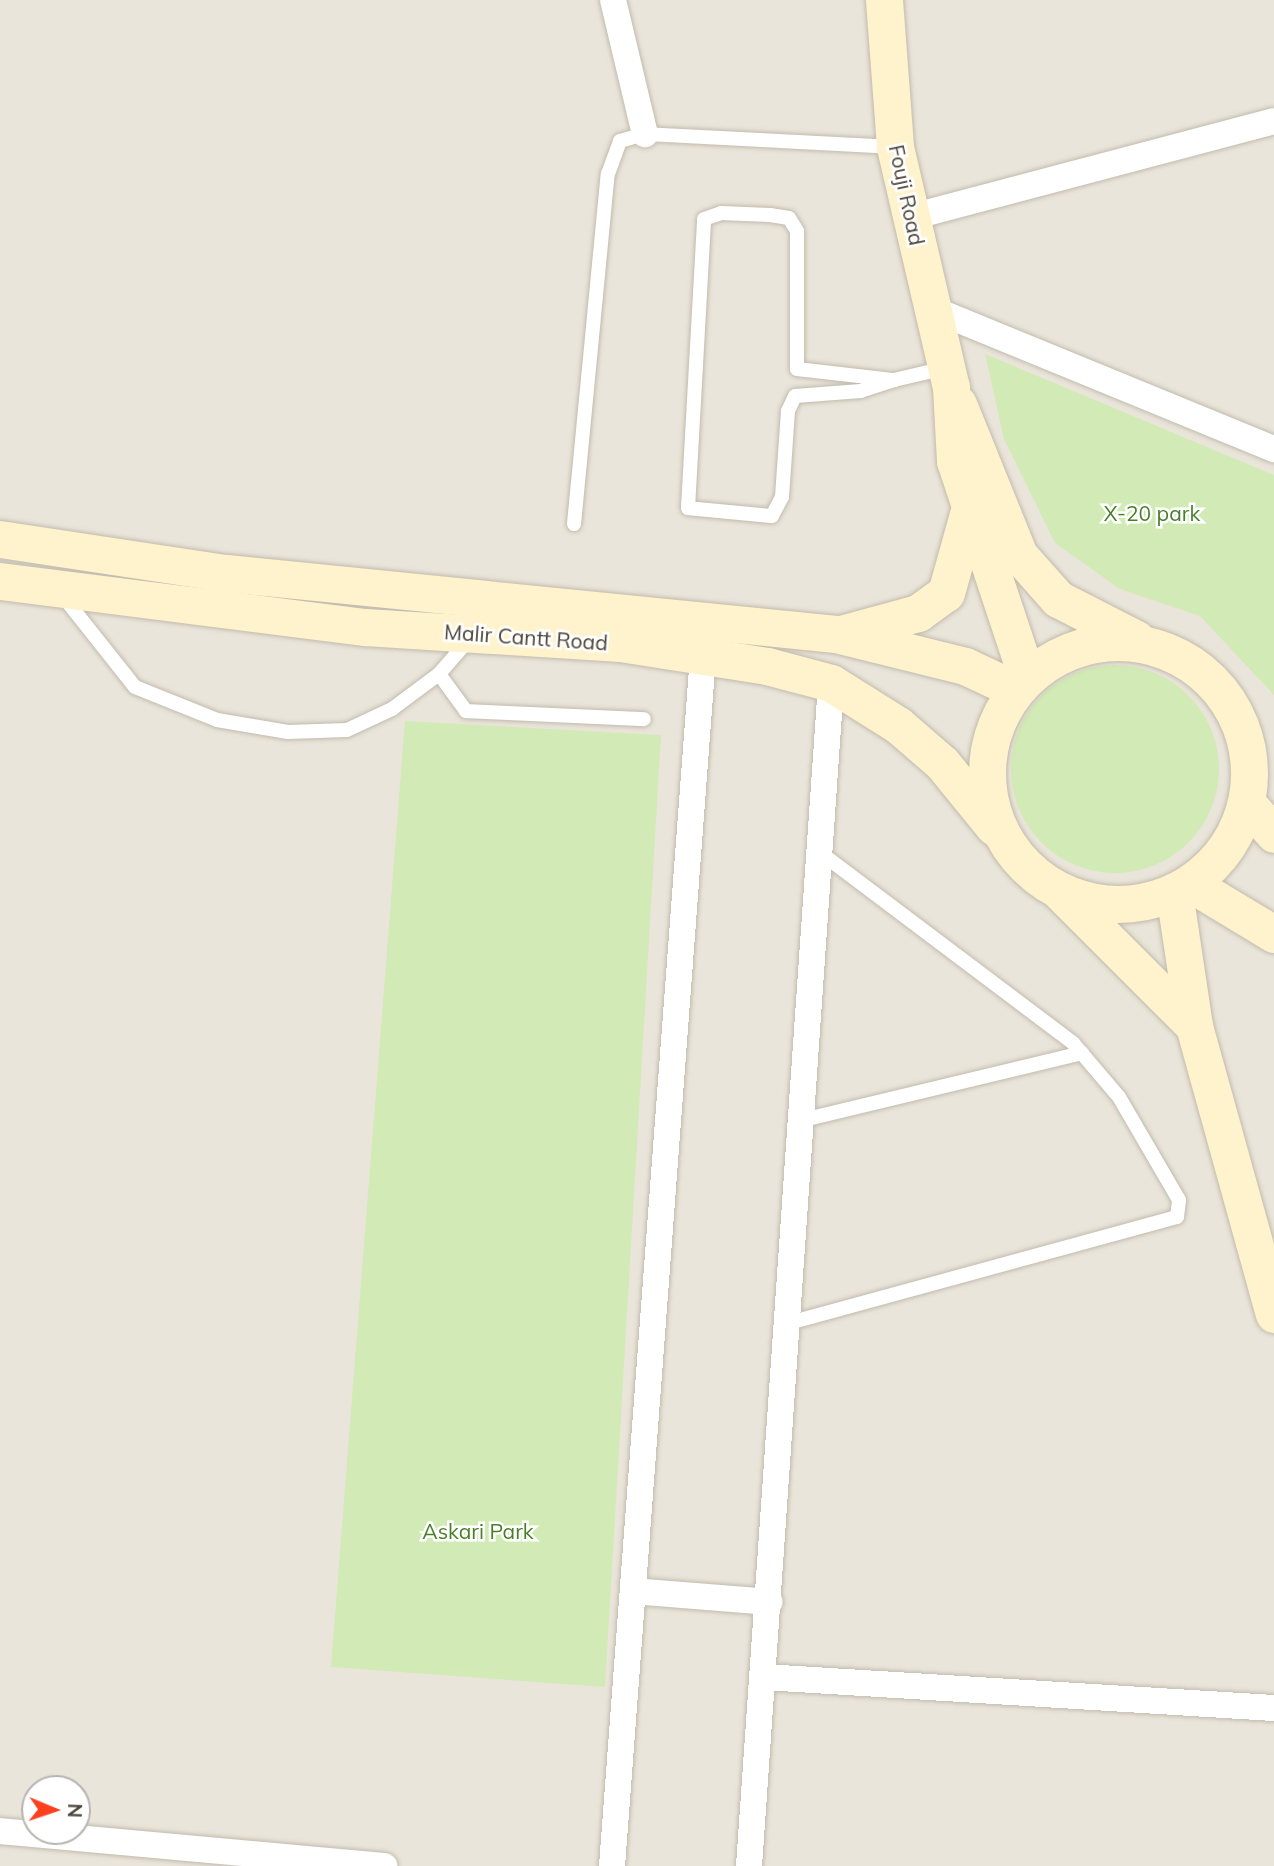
<!DOCTYPE html>
<style>
body{margin:0}
#map{position:relative;width:1274px;height:1866px;overflow:hidden;background:#f6f3ec;font-family:Mulish,sans-serif}
div>[style]{position:absolute}
.residential>*{inset:0;background:#eae5da}
.green>*{inset:0;background:#d2eab5}
.round{border-radius:50%}
.roads{filter:drop-shadow(0 0 2px #c2bbae) drop-shadow(0 0 2px #c2bbae)}
.lane>*{height:14px;margin:-7px;padding:0 7px;transform-origin:7px;border-radius:7px;background:#fff}
.street>*{height:26px;margin:-13px;padding:0 13px;transform-origin:13px;border-radius:13px;background:#fff}
.secondary>*{height:37px;margin:-18.5px;padding:0 18.5px;transform-origin:18.5px;border-radius:18.5px;background:#fff3cd}
.secondary>.ring{margin:-18.5px;padding:0;box-sizing:content-box;background:none;border:37px solid #fff3cd;border-radius:50%}
span{translate:-50% -50%;white-space:nowrap;text-align:center;line-height:1.15;-webkit-text-stroke:5px #fff;paint-order:stroke}
.street-label{font-size:21px;color:#4b4439}
.park-label{font-size:21px;color:#4a7f2a}
.north{position:absolute;left:21px;top:1775px;width:70px;height:70px;box-sizing:border-box;background:#fff;border:2px solid #b7b4b0;border-radius:50%;rotate:92deg;font-size:19px;font-weight:700;line-height:28px;text-align:center;color:#4b4439}
.north::after{content:'';display:block;margin:auto;width:24px;height:32px;background:#fc3f1d;clip-path:polygon(50% 0,100% 100%,50% 72%,0 100%)}
</style>
<div id="map">
<div class="residential">
<i style="clip-path:polygon(evenodd,0 0,1274px 0,1274px 1866px,0 1866px,0 0,35px 1789px,77px 1789px,77px 1831px,35px 1831px,35px 1789px)"></i>
</div>
<div class="green">
<i style="clip-path:polygon(985px 354px,1274px 475px,1274px 695px,1200px 616px,1120px 589px,1055px 543px,1004px 439px)"></i>
<i class="round" style="left:1011px;top:665px;width:208px;height:208px"></i>
<i style="clip-path:polygon(405px 721px,661px 735px,605px 1687px,331px 1667px)"></i>
</div>
<div class="roads">
<div class="lane">
<i style="left:894px;top:380px;width:35px;rotate:162deg"></i>
<i style="left:861px;top:391px;width:66px;rotate:175.7deg"></i>
<i style="left:795px;top:396px;width:17px;rotate:115deg"></i>
<i style="left:788px;top:411px;width:86px;rotate:94deg"></i>
<i style="left:782px;top:497px;width:21px;rotate:118deg"></i>
<i style="left:772px;top:516px;width:84px;rotate:-174.6deg"></i>
<i style="left:688px;top:508px;width:289px;rotate:-86.8deg"></i>
<i style="left:704px;top:219px;width:18px;rotate:-19deg"></i>
<i style="left:721px;top:213px;width:49px;rotate:2.3deg"></i>
<i style="left:770px;top:215px;width:19px;rotate:9deg"></i>
<i style="left:789px;top:218px;width:15px;rotate:58deg"></i>
<i style="left:797px;top:231px;width:138px;rotate:90deg"></i>
<i style="left:797px;top:369px;width:98px;rotate:6.5deg"></i>
<i style="left:894px;top:380px;width:52px;rotate:-13.2deg"></i>
<i style="left:574px;top:524px;width:352px;rotate:-84.5deg"></i>
<i style="left:608px;top:174px;width:35px;rotate:-70deg"></i>
<i style="left:620px;top:141px;width:26px;rotate:-16deg"></i>
<i style="left:645px;top:134px;width:248px;rotate:3deg"></i>
<i style="left:62px;top:595px;width:117px;rotate:51.6deg"></i>
<i style="left:135px;top:687px;width:88px;rotate:21.9deg"></i>
<i style="left:217px;top:720px;width:72px;rotate:9.6deg"></i>
<i style="left:288px;top:732px;width:59px;rotate:-1.9deg"></i>
<i style="left:347px;top:730px;width:50px;rotate:-25deg"></i>
<i style="left:392px;top:709px;width:59px;rotate:-36.7deg"></i>
<i style="left:439px;top:674px;width:49px;rotate:-49.1deg"></i>
<i style="left:439px;top:674px;width:46px;rotate:53.9deg"></i>
<i style="left:466px;top:711px;width:178px;rotate:2.6deg"></i>
<i style="left:803px;top:1120px;width:287px;rotate:-13.5deg"></i>
<i style="left:789px;top:1323px;width:402px;rotate:-15.3deg"></i>
<i style="left:1177px;top:1217px;width:17px;rotate:-83deg"></i>
<i style="left:1179px;top:1200px;width:119px;rotate:-120.2deg"></i>
<i style="left:1119px;top:1097px;width:71px;rotate:-130.4deg"></i>
<i style="left:1073px;top:1043px;width:314px;rotate:-143deg"></i>
</div>
<div class="street">
<i style="left:613px;top:0;width:138px;rotate:76.6deg"></i>
<i style="left:911px;top:217px;width:375px;rotate:-14.8deg"></i>
<i style="left:932px;top:309px;width:370px;rotate:22.3deg"></i>
<i style="left:633px;top:1591px;width:137px;rotate:4.6deg"></i>
<i style="left:764px;top:1677px;width:511px;rotate:3.48deg"></i>
<i style="left:0;top:1831px;width:386px;rotate:5.2deg"></i>
<i style="left:612px;top:1866px;width:1214px;rotate:-85.7deg"></i>
<i style="left:749px;top:1866px;width:1186px;rotate:-86.03deg"></i>
</div>
<div class="secondary">
<i style="left:884px;top:0;width:147px;rotate:85.7deg"></i>
<i style="left:895px;top:147px;width:246px;rotate:76.9deg"></i>
<i style="left:951px;top:387px;width:74px;rotate:86.9deg"></i>
<i style="left:955px;top:461px;width:229px;rotate:71.6deg"></i>
<i style="left:958px;top:404px;width:163px;rotate:68deg"></i>
<i style="left:1019px;top:555px;width:59px;rotate:48.4deg"></i>
<i style="left:1058px;top:599px;width:88px;rotate:27.1deg"></i>
<i style="left:0;top:539px;width:229px;rotate:8.6deg"></i>
<i style="left:226px;top:573px;width:613px;rotate:5.71deg"></i>
<i style="left:836px;top:634px;width:133px;rotate:13.9deg"></i>
<i style="left:965px;top:666px;width:56px;rotate:25.2deg"></i>
<i style="left:0;top:581px;width:368px;rotate:7.2deg"></i>
<i style="left:365px;top:627px;width:256px;rotate:3.6deg"></i>
<i style="left:620px;top:643px;width:149px;rotate:8.9deg"></i>
<i style="left:767px;top:666px;width:66px;rotate:14.9deg"></i>
<i style="left:831px;top:683px;width:79px;rotate:32.1deg"></i>
<i style="left:898px;top:725px;width:58px;rotate:40.8deg"></i>
<i style="left:942px;top:763px;width:82px;rotate:50.9deg"></i>
<i style="left:844px;top:633px;width:77px;rotate:-15.1deg"></i>
<i style="left:918px;top:613px;width:34px;rotate:-36deg"></i>
<i style="left:946px;top:593px;width:82px;rotate:-74.4deg"></i>
<i class="ring" style="left:987px;top:642px;width:225px;height:225px"></i>
<i style="left:1247px;top:803px;width:41px;rotate:48.9deg"></i>
<i style="left:1191px;top:884px;width:97px;rotate:31.1deg"></i>
<i style="left:1174px;top:892px;width:135px;rotate:81.5deg"></i>
<i style="left:1194px;top:1026px;width:299px;rotate:74.5deg"></i>
<i style="left:1061px;top:893px;width:188px;rotate:45deg"></i>
</div>
</div>
<div class="street-label">
<span style="left:907px;top:195px;rotate:78deg">Fouji Road</span>
<span style="left:526px;top:637px;rotate:4deg">Malir Cantt Road</span>
</div>
<div class="park-label">
<span style="left:1152px;top:513px">X-20 park</span>
<span style="left:478px;top:1531px">Askari Park</span>
</div>
<div class="north">N</div>
</div>
